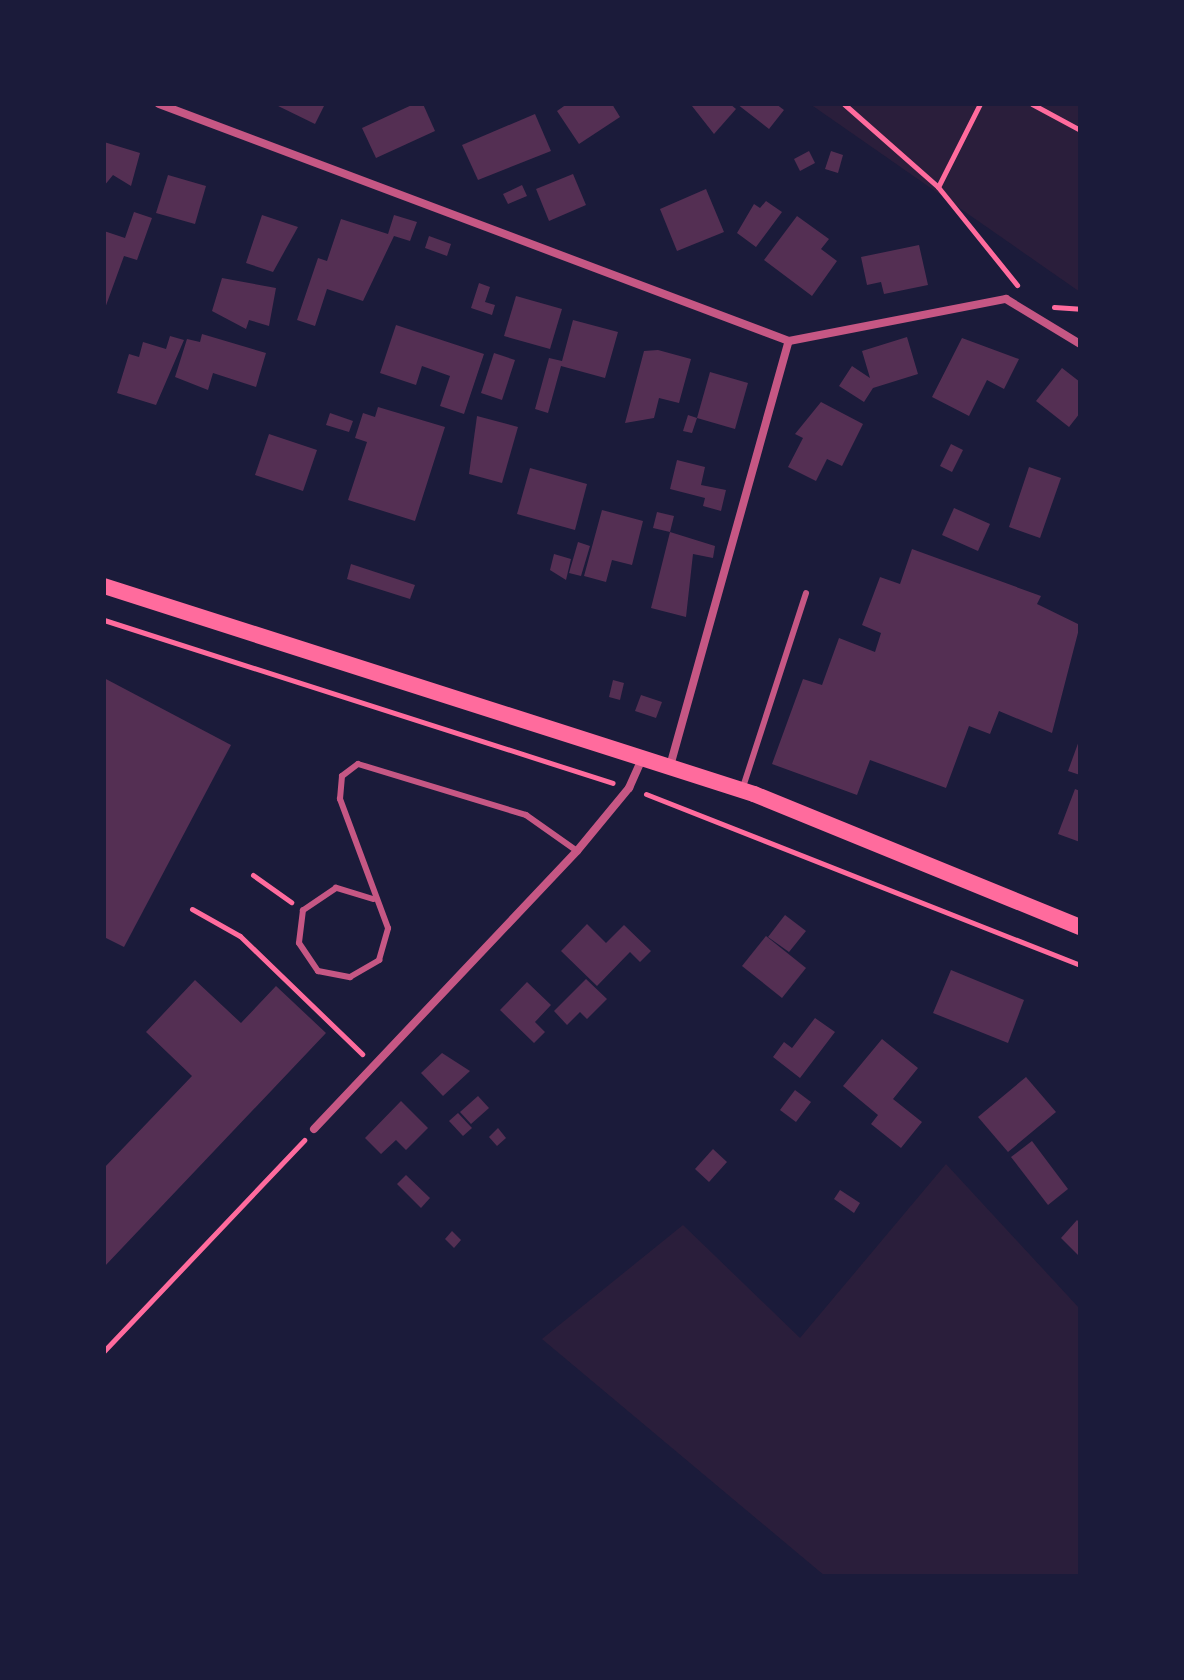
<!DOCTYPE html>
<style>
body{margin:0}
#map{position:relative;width:1184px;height:1680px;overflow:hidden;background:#1b1b3a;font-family:Jost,sans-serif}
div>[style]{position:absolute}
.green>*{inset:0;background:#2a1e3b}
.building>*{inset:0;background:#542f53}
.path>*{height:5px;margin:-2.5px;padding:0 2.5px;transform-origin:2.5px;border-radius:2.5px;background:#ff6b9d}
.service>*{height:6px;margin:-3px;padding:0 3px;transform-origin:3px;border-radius:3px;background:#c65784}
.minor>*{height:8px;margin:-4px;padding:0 4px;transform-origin:4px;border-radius:4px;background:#c65784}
.secondary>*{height:16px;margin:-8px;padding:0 8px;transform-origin:8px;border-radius:8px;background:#ff6b9d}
span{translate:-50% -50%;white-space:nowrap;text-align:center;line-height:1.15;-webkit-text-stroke:6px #1b1b3a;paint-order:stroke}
.frame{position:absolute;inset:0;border:106px solid #1b1b3a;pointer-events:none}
</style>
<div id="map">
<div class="green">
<i style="clip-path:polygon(810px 104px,1080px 104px,1080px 292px)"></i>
<i style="clip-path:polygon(946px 1164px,1080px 1309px,1080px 1576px,825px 1576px,542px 1339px,683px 1225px,800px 1338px)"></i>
</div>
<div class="building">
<i style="clip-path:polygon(274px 104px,325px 104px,315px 124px)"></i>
<i style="clip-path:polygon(414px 104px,423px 104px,435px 131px,376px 158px,362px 128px)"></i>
<i style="clip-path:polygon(567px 104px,612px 104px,620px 117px,579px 144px,557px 111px)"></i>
<i style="clip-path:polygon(730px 104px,736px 109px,714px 134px,692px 106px)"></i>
<i style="clip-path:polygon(737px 104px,776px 104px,784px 110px,769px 129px)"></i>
<i style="clip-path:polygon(535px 114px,551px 151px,478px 180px,462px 145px)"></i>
<i style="clip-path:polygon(104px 142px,140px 153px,131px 186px,113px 175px,104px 186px)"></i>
<i style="clip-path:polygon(809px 151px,815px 163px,800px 171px,794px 159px)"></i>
<i style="clip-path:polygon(831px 151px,843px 155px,838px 173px,825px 169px)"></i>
<i style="clip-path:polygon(573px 174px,586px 205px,549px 221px,536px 189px)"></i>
<i style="clip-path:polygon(168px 175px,206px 186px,195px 224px,156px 213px)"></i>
<i style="clip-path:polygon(522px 185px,527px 196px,508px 204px,503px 194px)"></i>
<i style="clip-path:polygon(706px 189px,724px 232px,677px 251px,660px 209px)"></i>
<i style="clip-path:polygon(766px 201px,782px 212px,756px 247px,737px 233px,754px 204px,760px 208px)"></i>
<i style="clip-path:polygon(134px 212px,152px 218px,137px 260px,124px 256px,104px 311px,104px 231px,125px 238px)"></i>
<i style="clip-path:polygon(262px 215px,298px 227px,273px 272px,246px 263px)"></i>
<i style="clip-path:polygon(394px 215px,417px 222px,410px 241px,394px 236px,363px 301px,327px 289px,315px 326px,297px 320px,318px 258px,327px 261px,341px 219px,388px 234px)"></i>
<i style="clip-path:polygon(797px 216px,829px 239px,821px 249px,837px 261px,812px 296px,764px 260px)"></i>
<i style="clip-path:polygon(429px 236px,451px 244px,447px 256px,425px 248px)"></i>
<i style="clip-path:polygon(919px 245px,928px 285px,884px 294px,881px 282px,867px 285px,861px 257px)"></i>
<i style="clip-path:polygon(222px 278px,276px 288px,269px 326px,249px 320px,246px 329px,212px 311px)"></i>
<i style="clip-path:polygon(479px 283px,490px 287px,485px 302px,495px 305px,492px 315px,471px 308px)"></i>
<i style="clip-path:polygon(516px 296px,562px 309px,550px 349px,504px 336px)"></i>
<i style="clip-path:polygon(573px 320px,618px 332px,605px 378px,561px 366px,548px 413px,535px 409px,549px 358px,562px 361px)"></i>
<i style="clip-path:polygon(396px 325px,484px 354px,464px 414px,440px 406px,450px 376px,422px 366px,416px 385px,380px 373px)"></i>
<i style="clip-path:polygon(202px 334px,266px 353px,256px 387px,213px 373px,208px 390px,175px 377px,187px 339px,200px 342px)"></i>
<i style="clip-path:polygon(170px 336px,184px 340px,156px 405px,117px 393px,129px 354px,139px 357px,143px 342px,166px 349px)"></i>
<i style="clip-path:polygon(907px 337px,918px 374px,873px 388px,864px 402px,839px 386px,852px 366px,870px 378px,862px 351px)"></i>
<i style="clip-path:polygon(962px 338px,1019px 359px,1004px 389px,987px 380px,969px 416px,932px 397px)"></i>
<i style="clip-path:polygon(658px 350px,691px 359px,679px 403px,659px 398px,654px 418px,625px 423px,644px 351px)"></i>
<i style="clip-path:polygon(494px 353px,515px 360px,502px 400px,481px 393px)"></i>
<i style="clip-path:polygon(1062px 368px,1080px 382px,1080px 413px,1069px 427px,1036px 401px)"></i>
<i style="clip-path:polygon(710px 372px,748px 383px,735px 429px,697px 418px)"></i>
<i style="clip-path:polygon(821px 402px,863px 424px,842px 466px,827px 459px,816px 481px,788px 467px,803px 438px,795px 434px)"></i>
<i style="clip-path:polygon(378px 407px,445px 427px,415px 521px,348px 500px,367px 442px,355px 438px,363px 413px,375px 417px)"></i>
<i style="clip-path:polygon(330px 413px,353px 421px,349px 432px,326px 425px)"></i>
<i style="clip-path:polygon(688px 415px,697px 418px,692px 433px,683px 431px)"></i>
<i style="clip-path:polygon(477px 416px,518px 427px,502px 483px,469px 474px)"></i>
<i style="clip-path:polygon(269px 434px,317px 450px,303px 491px,255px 475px)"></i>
<i style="clip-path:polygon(951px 444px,963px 450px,952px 472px,940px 466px)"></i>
<i style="clip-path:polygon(677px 460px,705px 467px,701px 485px,726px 490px,721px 511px,703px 506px,705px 498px,670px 489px)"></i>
<i style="clip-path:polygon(1029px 467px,1061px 478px,1040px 538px,1009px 527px)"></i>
<i style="clip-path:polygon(530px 468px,587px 484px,575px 530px,517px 514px)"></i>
<i style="clip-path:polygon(954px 508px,990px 524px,978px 551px,942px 535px)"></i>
<i style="clip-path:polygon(602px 510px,643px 521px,632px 565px,612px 560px,606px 582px,584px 576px)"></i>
<i style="clip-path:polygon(657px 512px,674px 516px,670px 532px,653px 528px)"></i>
<i style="clip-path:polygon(670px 532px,715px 546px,713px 558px,693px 554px,686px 617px,651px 608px)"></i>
<i style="clip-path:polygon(578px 542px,590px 546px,581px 576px,569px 573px)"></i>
<i style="clip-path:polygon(912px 549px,1041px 596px,1037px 604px,1080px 625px,1052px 733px,999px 711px,990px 734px,969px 726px,946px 788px,870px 760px,857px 795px,772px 764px,803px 679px,822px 685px,839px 638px,875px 652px,881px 633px,862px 625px,880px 577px,900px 584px)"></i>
<i style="clip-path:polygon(554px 554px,571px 559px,566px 580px,550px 570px)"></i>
<i style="clip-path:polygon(351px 564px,415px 585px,410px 599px,347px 579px)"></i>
<i style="clip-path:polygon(104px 678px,231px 745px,124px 947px,104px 937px)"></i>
<i style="clip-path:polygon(613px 680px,624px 683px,620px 700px,609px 697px)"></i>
<i style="clip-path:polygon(641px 695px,662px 702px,656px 718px,635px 711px)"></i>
<i style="clip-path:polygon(1080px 738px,1080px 775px,1068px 771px)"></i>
<i style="clip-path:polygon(1075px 789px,1080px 791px,1080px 842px,1058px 834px)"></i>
<i style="clip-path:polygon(785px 915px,806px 931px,789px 952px,768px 937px)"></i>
<i style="clip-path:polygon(587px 924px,606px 943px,624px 925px,651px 951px,640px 962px,630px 952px,597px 986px,561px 951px)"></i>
<i style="clip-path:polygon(766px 936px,806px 968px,782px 998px,742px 966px)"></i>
<i style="clip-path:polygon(951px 970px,1024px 1000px,1008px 1043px,933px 1013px)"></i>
<i style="clip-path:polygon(586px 979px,607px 999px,587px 1019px,580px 1012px,567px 1025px,554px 1011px)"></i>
<i style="clip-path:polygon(195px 980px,241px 1023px,276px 986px,326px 1033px,104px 1267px,104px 1168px,192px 1076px,146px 1032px)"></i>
<i style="clip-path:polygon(527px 982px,551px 1005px,535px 1022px,545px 1032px,534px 1043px,500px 1010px)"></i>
<i style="clip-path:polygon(815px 1018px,835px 1032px,800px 1078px,773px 1057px,784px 1042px,792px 1048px)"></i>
<i style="clip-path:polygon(882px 1039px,918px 1068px,893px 1099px,922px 1122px,901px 1148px,871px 1124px,878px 1115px,843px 1086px)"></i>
<i style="clip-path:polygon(442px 1053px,470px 1071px,443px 1096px,421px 1073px)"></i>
<i style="clip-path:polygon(1026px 1077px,1056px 1112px,1008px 1152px,978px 1117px)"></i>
<i style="clip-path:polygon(795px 1090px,811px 1102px,796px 1122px,780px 1110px)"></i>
<i style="clip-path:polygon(478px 1096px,489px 1108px,471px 1124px,460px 1112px)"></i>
<i style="clip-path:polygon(401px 1101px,428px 1128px,406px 1150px,396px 1140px,381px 1154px,365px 1138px)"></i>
<i style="clip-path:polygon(458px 1113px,472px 1128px,463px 1136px,449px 1121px)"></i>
<i style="clip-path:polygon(498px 1128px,506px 1138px,497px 1146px,489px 1137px)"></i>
<i style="clip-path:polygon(1032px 1141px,1068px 1189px,1048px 1205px,1011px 1157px)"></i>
<i style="clip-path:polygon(713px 1149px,727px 1162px,709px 1182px,695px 1169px)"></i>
<i style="clip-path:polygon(406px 1175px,430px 1198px,421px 1208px,397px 1184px)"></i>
<i style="clip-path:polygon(840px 1190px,860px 1203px,854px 1213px,834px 1199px)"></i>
<i style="clip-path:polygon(1077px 1220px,1080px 1223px,1080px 1257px,1061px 1238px)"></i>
<i style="clip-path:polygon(452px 1231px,461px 1240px,454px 1248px,445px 1239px)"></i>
</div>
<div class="path">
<i style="left:844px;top:104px;width:125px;rotate:41.4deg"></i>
<i style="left:938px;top:187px;width:126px;rotate:51.1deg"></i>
<i style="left:1032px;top:104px;width:55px;rotate:28.4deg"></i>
<i style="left:938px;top:187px;width:93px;rotate:-63.2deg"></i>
<i style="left:1054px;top:307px;width:26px;rotate:4deg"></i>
<i style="left:104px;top:620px;width:534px;rotate:17.76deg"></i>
<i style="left:646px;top:794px;width:466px;rotate:21.5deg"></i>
<i style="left:253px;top:875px;width:47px;rotate:35.4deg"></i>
<i style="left:192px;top:909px;width:55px;rotate:29.4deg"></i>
<i style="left:240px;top:936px;width:170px;rotate:44deg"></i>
<i style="left:104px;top:1351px;width:291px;rotate:-46.5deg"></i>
</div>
<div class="service">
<i style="left:743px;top:787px;width:204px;rotate:-72deg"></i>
<i style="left:373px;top:899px;width:39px;rotate:-163deg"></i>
<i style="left:336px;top:888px;width:40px;rotate:146deg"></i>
<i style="left:303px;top:910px;width:33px;rotate:97deg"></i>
<i style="left:299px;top:943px;width:34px;rotate:56deg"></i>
<i style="left:318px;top:971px;width:33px;rotate:11deg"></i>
<i style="left:350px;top:977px;width:34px;rotate:-30deg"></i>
<i style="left:379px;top:960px;width:33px;rotate:-74deg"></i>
<i style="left:388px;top:928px;width:138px;rotate:-110.4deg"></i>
<i style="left:340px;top:799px;width:23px;rotate:-85deg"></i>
<i style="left:342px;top:776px;width:20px;rotate:-37deg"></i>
<i style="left:358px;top:764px;width:176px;rotate:16.9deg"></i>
<i style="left:526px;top:815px;width:62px;rotate:35.2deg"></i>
</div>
<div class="minor">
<i style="left:159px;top:104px;width:673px;rotate:20.62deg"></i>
<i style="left:789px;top:341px;width:221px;rotate:-11deg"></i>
<i style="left:1006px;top:299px;width:87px;rotate:31.3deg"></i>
<i style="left:670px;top:766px;width:441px;rotate:-74.4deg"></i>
<i style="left:314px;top:1129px;width:383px;rotate:-46.6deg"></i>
<i style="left:577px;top:851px;width:82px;rotate:-50.5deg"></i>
<i style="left:629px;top:788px;width:35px;rotate:-66deg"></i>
</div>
<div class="secondary">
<i style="left:104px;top:586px;width:682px;rotate:17.74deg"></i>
<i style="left:754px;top:794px;width:352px;rotate:22.2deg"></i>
</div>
<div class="frame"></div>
</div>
